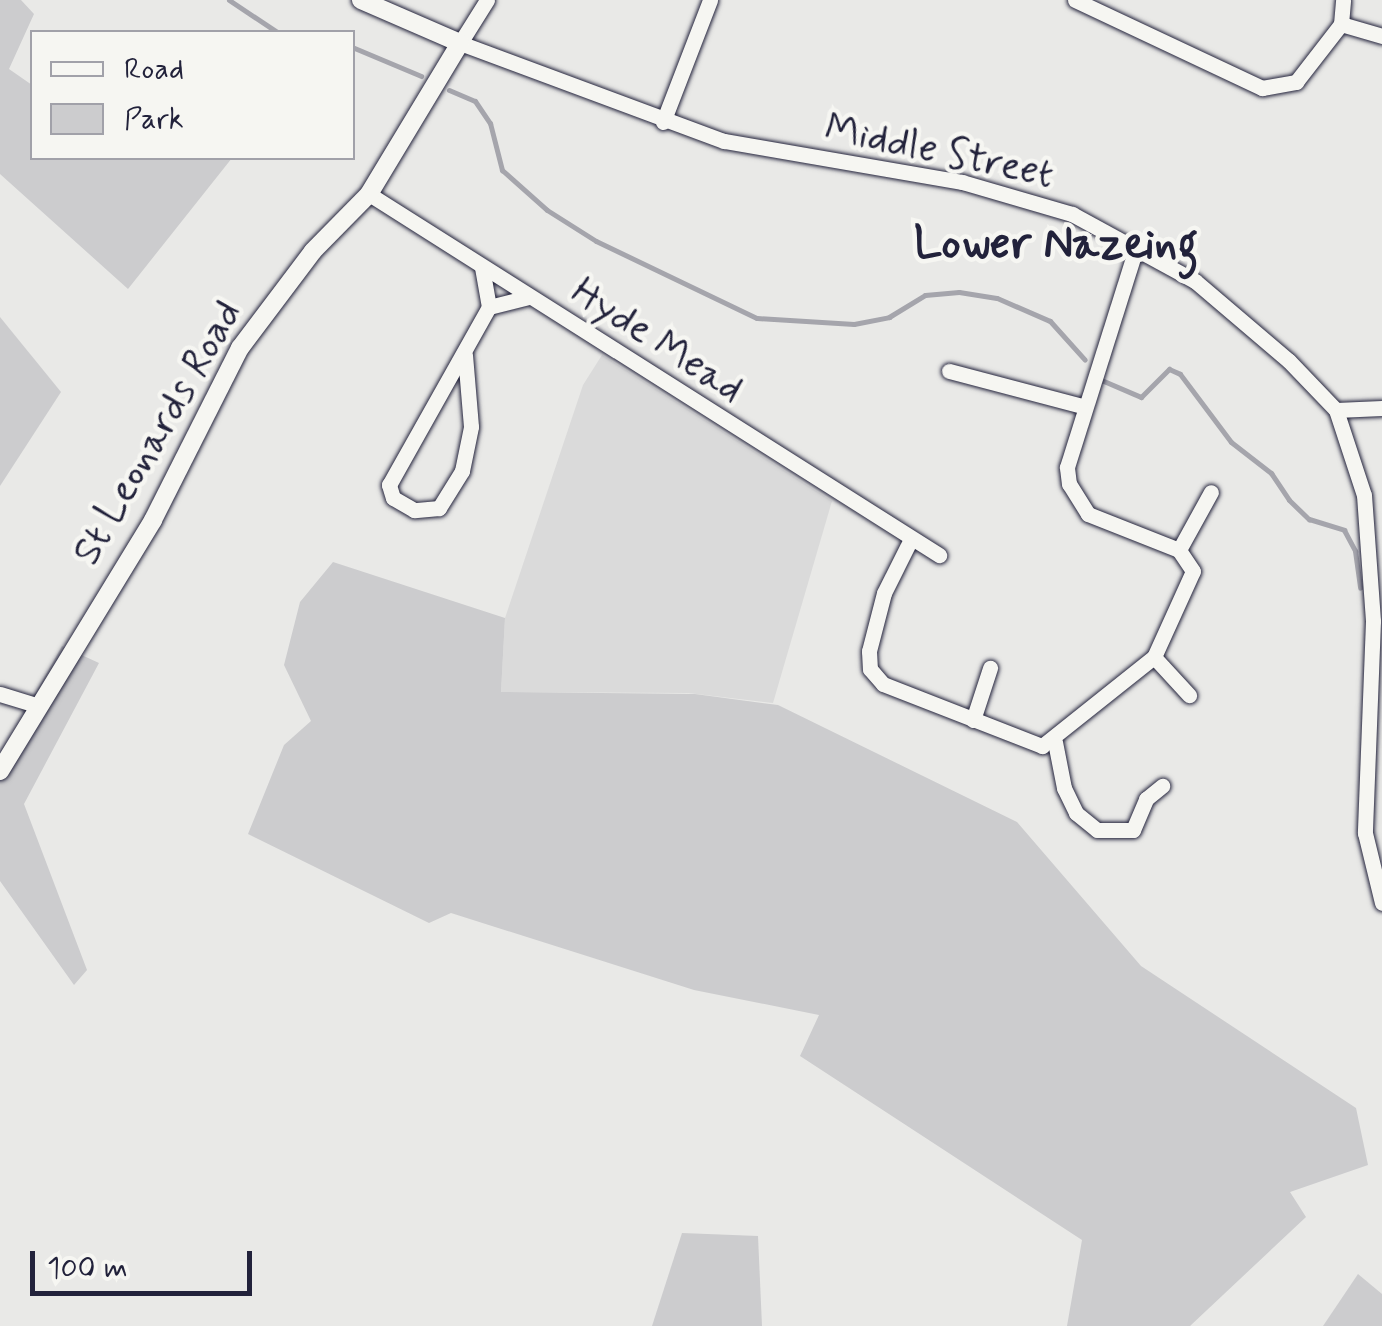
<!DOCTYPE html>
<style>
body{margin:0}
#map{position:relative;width:1382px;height:1326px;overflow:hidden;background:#e9e9e7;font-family:Mynerve,sans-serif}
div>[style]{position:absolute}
.built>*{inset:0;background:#dadada}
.green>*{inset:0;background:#ccccce}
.stream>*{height:5px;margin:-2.5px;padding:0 2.5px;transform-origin:2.5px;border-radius:2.5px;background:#a5a5ac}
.roads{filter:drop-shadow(0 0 2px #22223b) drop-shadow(0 0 2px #22223b)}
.minor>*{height:15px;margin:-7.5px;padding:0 7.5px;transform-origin:7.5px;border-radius:7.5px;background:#f6f6f2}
.major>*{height:18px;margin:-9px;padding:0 9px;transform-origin:9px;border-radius:9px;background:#f6f6f2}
span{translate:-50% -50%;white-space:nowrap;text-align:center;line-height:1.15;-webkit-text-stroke:9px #f6f6f2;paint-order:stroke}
.street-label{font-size:40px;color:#22223b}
.quarter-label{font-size:45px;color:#22223b;font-weight:700}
.legend{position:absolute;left:30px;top:30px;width:325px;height:130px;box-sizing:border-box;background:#f6f6f2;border:2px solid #a1a1a9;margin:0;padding:12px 18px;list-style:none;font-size:30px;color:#22223b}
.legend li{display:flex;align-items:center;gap:20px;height:50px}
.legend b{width:50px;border:2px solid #a1a1a9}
.scale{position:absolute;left:30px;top:1251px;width:222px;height:45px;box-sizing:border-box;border:5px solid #22223b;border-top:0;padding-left:12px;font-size:30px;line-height:35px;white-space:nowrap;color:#22223b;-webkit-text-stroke:8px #f6f6f2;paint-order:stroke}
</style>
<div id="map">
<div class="built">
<i style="clip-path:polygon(602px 355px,832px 501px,773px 703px,688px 693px,501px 692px,505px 618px,583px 385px)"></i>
</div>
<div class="green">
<i style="clip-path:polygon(0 0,21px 0,34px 14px,9px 69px,32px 85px,32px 158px,232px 158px,128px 289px,0 174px)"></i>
<i style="clip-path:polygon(0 317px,61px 392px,0 486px)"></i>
<i style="clip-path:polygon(333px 562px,505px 618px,501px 692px,695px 694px,778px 705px,1017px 822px,1141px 966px,1356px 1108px,1368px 1165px,1290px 1192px,1306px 1217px,1190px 1326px,1067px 1326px,1082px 1240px,800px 1056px,819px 1015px,694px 990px,451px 913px,429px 923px,248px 834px,284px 745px,311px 721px,284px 665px,300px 602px)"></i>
<i style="clip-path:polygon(62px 646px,99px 663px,24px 804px,87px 970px,74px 985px,0 881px,0 756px)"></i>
<i style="clip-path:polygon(682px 1233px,758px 1236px,762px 1326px,652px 1326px)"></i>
<i style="clip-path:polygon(1358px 1274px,1382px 1294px,1382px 1326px,1323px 1326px)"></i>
</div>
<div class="stream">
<i style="left:229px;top:0;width:58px;rotate:33.7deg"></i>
<i style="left:352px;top:47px;width:75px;rotate:22.8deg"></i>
<i style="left:449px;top:90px;width:28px;rotate:23deg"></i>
<i style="left:475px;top:101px;width:27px;rotate:56deg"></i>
<i style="left:490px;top:123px;width:49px;rotate:75.7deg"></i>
<i style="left:502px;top:170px;width:60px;rotate:41.6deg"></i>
<i style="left:547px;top:210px;width:58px;rotate:32.3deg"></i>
<i style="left:596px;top:241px;width:178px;rotate:25.6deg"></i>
<i style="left:757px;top:318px;width:97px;rotate:3.5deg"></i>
<i style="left:854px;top:324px;width:36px;rotate:-11deg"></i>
<i style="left:889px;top:317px;width:42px;rotate:-31.4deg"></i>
<i style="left:925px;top:295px;width:34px;rotate:-5deg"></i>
<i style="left:959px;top:292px;width:38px;rotate:9deg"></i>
<i style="left:997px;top:298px;width:58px;rotate:23.5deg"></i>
<i style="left:1050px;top:321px;width:52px;rotate:48.1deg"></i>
<i style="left:1099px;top:379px;width:46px;rotate:23.2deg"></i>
<i style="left:1141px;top:397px;width:40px;rotate:-45deg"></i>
<i style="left:1169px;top:369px;width:12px;rotate:24deg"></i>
<i style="left:1180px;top:374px;width:85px;rotate:53.1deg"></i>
<i style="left:1231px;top:442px;width:51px;rotate:37.8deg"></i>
<i style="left:1271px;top:473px;width:32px;rotate:56deg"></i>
<i style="left:1289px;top:500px;width:28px;rotate:44deg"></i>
<i style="left:1309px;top:519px;width:37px;rotate:17deg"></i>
<i style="left:1344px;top:530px;width:24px;rotate:62deg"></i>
<i style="left:1355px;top:551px;width:37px;rotate:82deg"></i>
</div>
<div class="roads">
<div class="minor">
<i style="left:487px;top:0;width:51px;rotate:122.1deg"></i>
<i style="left:460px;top:43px;width:282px;rotate:20.4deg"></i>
<i style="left:724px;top:141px;width:242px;rotate:9.8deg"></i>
<i style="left:962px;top:182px;width:115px;rotate:16.2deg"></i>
<i style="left:1072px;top:214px;width:140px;rotate:28.6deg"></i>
<i style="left:1195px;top:281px;width:123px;rotate:40.4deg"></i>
<i style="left:1289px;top:361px;width:68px;rotate:46.2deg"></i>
<i style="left:1336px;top:410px;width:89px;rotate:71.8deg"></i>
<i style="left:1364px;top:495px;width:126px;rotate:85.9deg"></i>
<i style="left:1373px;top:621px;width:212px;rotate:92.2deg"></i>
<i style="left:1365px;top:833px;width:72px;rotate:76.3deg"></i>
<i style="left:1075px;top:0;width:207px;rotate:25.2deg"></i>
<i style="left:1262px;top:88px;width:35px;rotate:-10deg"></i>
<i style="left:1296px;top:82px;width:73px;rotate:-52.2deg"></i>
<i style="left:1341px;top:24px;width:43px;rotate:16.3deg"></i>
<i style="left:1341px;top:24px;width:24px;rotate:-85deg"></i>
<i style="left:663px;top:122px;width:131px;rotate:-68.9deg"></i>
<i style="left:369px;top:194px;width:675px;rotate:32.35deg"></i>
<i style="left:489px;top:307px;width:41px;rotate:-14deg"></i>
<i style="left:465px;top:355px;width:72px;rotate:85.2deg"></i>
<i style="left:471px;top:427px;width:45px;rotate:101.6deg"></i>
<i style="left:462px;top:471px;width:44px;rotate:121.9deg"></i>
<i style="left:439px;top:508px;width:25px;rotate:175deg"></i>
<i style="left:414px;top:510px;width:24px;rotate:-150deg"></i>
<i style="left:393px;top:498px;width:14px;rotate:-107deg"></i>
<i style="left:389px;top:485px;width:204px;rotate:-60.7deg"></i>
<i style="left:489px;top:307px;width:40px;rotate:-100deg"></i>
<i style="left:949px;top:371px;width:138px;rotate:14.7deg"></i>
<i style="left:1336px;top:410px;width:46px;rotate:-2.5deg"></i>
<i style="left:910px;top:541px;width:58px;rotate:116.6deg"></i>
<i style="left:884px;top:593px;width:60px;rotate:104.5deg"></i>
<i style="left:869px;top:651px;width:18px;rotate:87deg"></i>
<i style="left:870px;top:669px;width:20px;rotate:49deg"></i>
<i style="left:883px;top:684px;width:171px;rotate:21.3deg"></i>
<i style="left:1042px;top:746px;width:143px;rotate:-38.5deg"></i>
<i style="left:1154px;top:657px;width:94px;rotate:-65.6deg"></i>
<i style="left:1193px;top:571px;width:25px;rotate:-124deg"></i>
<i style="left:1179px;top:550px;width:98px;rotate:-158.4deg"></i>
<i style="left:1088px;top:514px;width:36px;rotate:-122deg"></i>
<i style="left:1069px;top:484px;width:17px;rotate:-97deg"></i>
<i style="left:1067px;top:467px;width:233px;rotate:-72.5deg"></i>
<i style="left:1179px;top:550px;width:66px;rotate:-61.1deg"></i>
<i style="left:1154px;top:657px;width:52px;rotate:47.4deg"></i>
<i style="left:0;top:694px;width:38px;rotate:17deg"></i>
<i style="left:973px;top:720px;width:55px;rotate:-71.9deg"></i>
<i style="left:1055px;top:742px;width:47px;rotate:78.9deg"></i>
<i style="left:1064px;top:788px;width:28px;rotate:64deg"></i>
<i style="left:1076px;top:813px;width:27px;rotate:39deg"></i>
<i style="left:1097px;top:830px;width:36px"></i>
<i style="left:1133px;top:830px;width:34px;rotate:-67deg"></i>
<i style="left:1146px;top:799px;width:21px;rotate:-39deg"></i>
</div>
<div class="major">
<i style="left:0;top:771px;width:294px;rotate:-58.6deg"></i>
<i style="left:153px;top:520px;width:193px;rotate:-63.2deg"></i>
<i style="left:240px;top:348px;width:121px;rotate:-53deg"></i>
<i style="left:313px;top:251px;width:80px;rotate:-45.5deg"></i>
<i style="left:369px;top:194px;width:176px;rotate:-58.9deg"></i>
<i style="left:460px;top:43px;width:108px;rotate:-156.5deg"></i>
</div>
</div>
<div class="street-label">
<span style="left:939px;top:152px;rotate:12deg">Middle Street</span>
<span style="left:657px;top:341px;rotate:33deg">Hyde Mead</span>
<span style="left:158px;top:433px;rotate:-60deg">St Leonards Road</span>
</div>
<div class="quarter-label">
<span style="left:1056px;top:245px">Lower Nazeing</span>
</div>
<ul class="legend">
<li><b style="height:12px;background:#f6f6f2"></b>Road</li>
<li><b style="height:28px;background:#ccccce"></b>Park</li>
</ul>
<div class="scale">100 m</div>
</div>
